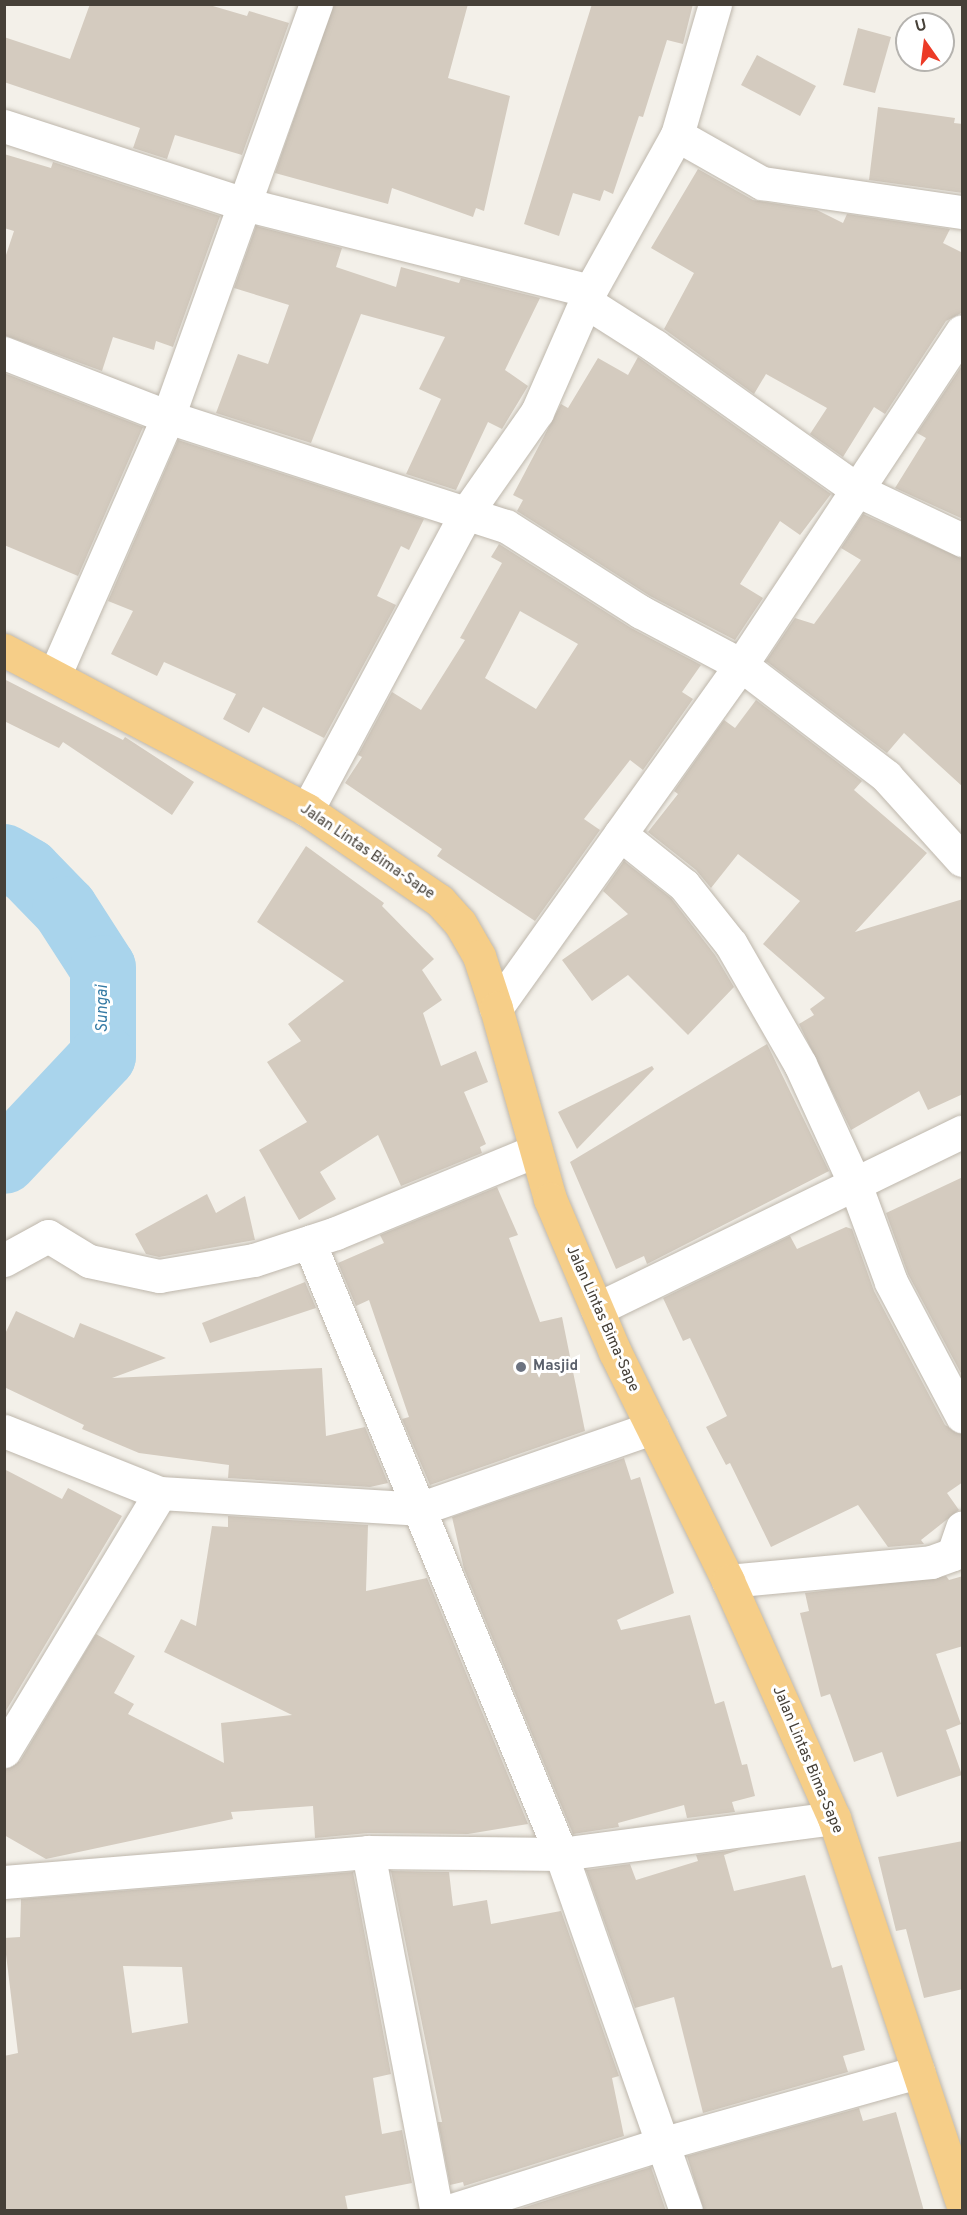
<!DOCTYPE html>
<style>
body{margin:0}
#map{position:relative;width:967px;height:2215px;overflow:hidden;background:#f3f0e9;font-family:Overpass,sans-serif}
div>[style]{position:absolute}
.river>*{height:66px;margin:-33px;padding:0 33px;transform-origin:33px;border-radius:33px;background:#a9d4ec}
.building>*{inset:0;background:#d4cbbf}
.roads{filter:drop-shadow(0 0 2px #beb7ac) drop-shadow(0 0 2px #beb7ac)}
.minor>*{height:33px;margin:-16.5px;padding:0 16.5px;transform-origin:16.5px;border-radius:16.5px;background:#fff}
.trunk>*{height:33px;margin:-16.5px;padding:0 16.5px;transform-origin:16.5px;border-radius:16.5px;background:#f6ce88}
.dots>*{width:16px;height:16px;translate:-50% -50%;box-sizing:border-box;border:3px solid #fff;border-radius:50%}
span{translate:-50% -50%;white-space:nowrap;text-align:center;line-height:1.15;-webkit-text-stroke:6px #fff;paint-order:stroke}
.street-label{font-size:15px;color:#464038}
.worship-label{font-size:15px;color:#5b616d;font-weight:700}
.left{translate:0 -50%;text-align:left}
.water-label{font-size:16px;color:#357aa4;font-style:italic}
.frame{position:absolute;inset:0;border:6px solid #464038;pointer-events:none}
.north{position:absolute;left:895px;top:12px;width:60px;height:60px;box-sizing:border-box;background:#fff;border:2px solid #b5b3af;border-radius:50%;rotate:346deg;font-size:16px;font-weight:700;line-height:24px;text-align:center;color:#464038}
.north::after{content:'';display:block;margin:auto;width:21px;height:27px;background:#ec3b27;clip-path:polygon(50% 0,100% 100%,50% 72%,0 100%)}
</style>
<div id="map">
<div class="river">
<i style="left:4px;top:857px;width:28px;rotate:30deg"></i>
<i style="left:28px;top:871px;width:53px;rotate:45.8deg"></i>
<i style="left:65px;top:909px;width:70px;rotate:57.2deg"></i>
<i style="left:103px;top:968px;width:88px;rotate:90deg"></i>
<i style="left:103px;top:1056px;width:144px;rotate:133.3deg"></i>
</div>
<div class="building">
<i style="clip-path:polygon(90px 4px,206px 4px,247px 16px,249px 11px,289px 23px,242px 155px,175px 135px,167px 159px,133px 148px,140px 128px,4px 82px,4px 37px,70px 59px)"></i>
<i style="clip-path:polygon(334px 4px,468px 4px,448px 78px,510px 96px,484px 211px,476px 208px,473px 217px,392px 188px,388px 204px,275px 173px)"></i>
<i style="clip-path:polygon(592px 4px,693px 4px,683px 44px,667px 40px,643px 117px,639px 116px,613px 194px,604px 190px,600px 201px,573px 193px,559px 236px,524px 224px)"></i>
<i style="clip-path:polygon(858px 28px,891px 37px,875px 93px,843px 85px)"></i>
<i style="clip-path:polygon(757px 55px,816px 86px,800px 116px,741px 85px)"></i>
<i style="clip-path:polygon(878px 107px,955px 118px,954px 123px,963px 124px,963px 193px,869px 180px)"></i>
<i style="clip-path:polygon(4px 154px,51px 168px,53px 162px,220px 216px,173px 347px,156px 341px,154px 350px,113px 337px,102px 371px,4px 335px,4px 261px,14px 231px,4px 228px)"></i>
<i style="clip-path:polygon(698px 169px,753px 200px,817px 210px,843px 223px,847px 214px,950px 229px,943px 243px,963px 253px,963px 312px,946px 321px,885px 414px,874px 407px,843px 457px,810px 434px,827px 408px,766px 374px,754px 394px,664px 329px,694px 273px,651px 248px)"></i>
<i style="clip-path:polygon(256px 226px,342px 248px,336px 267px,396px 287px,401px 267px,459px 283px,461px 278px,540px 298px,505px 370px,528px 386px,502px 429px,488px 422px,456px 490px,406px 474px,441px 399px,419px 389px,445px 337px,361px 314px,311px 443px,216px 413px,238px 354px,268px 364px,289px 305px,234px 288px)"></i>
<i style="clip-path:polygon(638px 357px,831px 494px,800px 535px,780px 521px,740px 584px,763px 598px,735px 640px,650px 596px,517px 511px,523px 500px,513px 495px,561px 404px,568px 408px,598px 358px,628px 375px)"></i>
<i style="clip-path:polygon(963px 364px,963px 519px,895px 488px,926px 438px,917px 433px)"></i>
<i style="clip-path:polygon(4px 373px,143px 427px,78px 576px,4px 545px)"></i>
<i style="clip-path:polygon(178px 440px,424px 519px,409px 550px,401px 546px,377px 596px,396px 605px,324px 738px,263px 707px,249px 733px,223px 719px,236px 694px,164px 662px,157px 676px,111px 654px,133px 611px,108px 601px)"></i>
<i style="clip-path:polygon(863px 514px,963px 559px,963px 787px,904px 733px,887px 753px,766px 661px,795px 618px,814px 624px,861px 560px,841px 548px)"></i>
<i style="clip-path:polygon(evenodd,499px 544px,631px 628px,701px 665px,682px 692px,693px 699px,643px 770px,630px 760px,584px 819px,600px 830px,535px 921px,437px 856px,442px 849px,345px 783px,362px 757px,358px 755px,392px 692px,421px 710px,465px 640px,460px 638px,502px 563px,491px 557px,499px 544px,520px 611px,578px 644px,536px 709px,485px 678px,520px 611px)"></i>
<i style="clip-path:polygon(4px 679px,123px 740px,125px 737px,194px 782px,172px 815px,63px 742px,59px 748px,4px 721px)"></i>
<i style="clip-path:polygon(756px 700px,862px 781px,854px 790px,927px 853px,855px 932px,963px 899px,963px 1094px,928px 1110px,919px 1091px,851px 1130px,799px 1024px,814px 1015px,810px 1009px,825px 998px,763px 944px,800px 901px,738px 854px,711px 888px,696px 870px,648px 832px,678px 794px,674px 791px,724px 720px,735px 728px)"></i>
<i style="clip-path:polygon(306px 846px,384px 903px,382px 906px,434px 959px,422px 970px,442px 1000px,423px 1013px,441px 1066px,476px 1051px,488px 1082px,464px 1092px,486px 1144px,480px 1147px,482px 1153px,401px 1186px,378px 1135px,320px 1172px,336px 1199px,299px 1220px,259px 1150px,307px 1122px,267px 1062px,301px 1041px,288px 1024px,344px 981px,257px 922px)"></i>
<i style="clip-path:polygon(624px 861px,671px 898px,715px 955px,734px 987px,688px 1035px,628px 975px,592px 1001px,562px 960px,628px 914px,603px 891px)"></i>
<i style="clip-path:polygon(767px 1044px,829px 1171px,647px 1264px,644px 1256px,616px 1269px,570px 1162px)"></i>
<i style="clip-path:polygon(652px 1066px,654px 1069px,577px 1149px,558px 1112px)"></i>
<i style="clip-path:polygon(963px 1177px,963px 1377px,908px 1274px,886px 1213px)"></i>
<i style="clip-path:polygon(497px 1187px,518px 1235px,509px 1238px,540px 1322px,562px 1317px,585px 1431px,430px 1485px,402px 1419px,409px 1417px,369px 1300px,356px 1306px,338px 1263px,384px 1243px,380px 1235px)"></i>
<i style="clip-path:polygon(207px 1194px,216px 1213px,245px 1196px,255px 1240px,159px 1257px,146px 1254px,135px 1234px)"></i>
<i style="clip-path:polygon(846px 1227px,852px 1229px,874px 1291px,945px 1425px,963px 1435px,963px 1482px,947px 1493px,959px 1510px,921px 1540px,924px 1544px,888px 1547px,858px 1505px,771px 1547px,730px 1463px,726px 1465px,706px 1427px,727px 1416px,690px 1338px,683px 1341px,663px 1298px,790px 1236px,797px 1249px)"></i>
<i style="clip-path:polygon(305px 1282px,316px 1308px,210px 1343px,202px 1323px)"></i>
<i style="clip-path:polygon(16px 1311px,74px 1338px,80px 1323px,166px 1358px,112px 1378px,322px 1368px,326px 1436px,365px 1427px,388px 1483px,370px 1487px,228px 1478px,229px 1465px,139px 1453px,82px 1429px,84px 1425px,4px 1387px,4px 1336px)"></i>
<i style="clip-path:polygon(624px 1458px,631px 1480px,640px 1477px,674px 1593px,617px 1620px,621px 1630px,690px 1615px,715px 1704px,724px 1701px,742px 1765px,747px 1764px,755px 1796px,732px 1802px,735px 1812px,687px 1818px,684px 1805px,618px 1823px,619px 1827px,573px 1834px,464px 1569px,452px 1517px)"></i>
<i style="clip-path:polygon(4px 1469px,62px 1499px,68px 1488px,122px 1516px,4px 1714px)"></i>
<i style="clip-path:polygon(228px 1516px,368px 1525px,366px 1591px,427px 1578px,528px 1824px,468px 1834px,368px 1833px,315px 1838px,313px 1806px,231px 1812px,233px 1819px,46px 1859px,4px 1835px,4px 1770px,20px 1761px,96px 1634px,135px 1656px,114px 1693px,134px 1704px,128px 1714px,224px 1763px,221px 1723px,292px 1715px,164px 1652px,181px 1619px,196px 1626px,212px 1526px,228px 1527px)"></i>
<i style="clip-path:polygon(946px 1576px,949px 1580px,963px 1576px,963px 1646px,936px 1654px,961px 1724px,946px 1730px,962px 1775px,897px 1797px,882px 1752px,854px 1762px,830px 1694px,821px 1697px,800px 1613px,809px 1611px,805px 1593px)"></i>
<i style="clip-path:polygon(963px 1841px,963px 1989px,924px 1998px,906px 1929px,896px 1931px,878px 1857px)"></i>
<i style="clip-path:polygon(742px 1849px,724px 1855px,734px 1891px,805px 1875px,832px 1968px,842px 1965px,865px 2050px,843px 2056px,848px 2072px,703px 2113px,674px 1997px,635px 2008px,586px 1870px,630px 1864px,636px 1880px,698px 1861px,696px 1855px)"></i>
<i style="clip-path:polygon(391px 1871px,449px 1872px,453px 1906px,487px 1900px,491px 1924px,561px 1911px,619px 2076px,612px 2078px,624px 2136px,464px 2186px,463px 2182px,450px 2185px,438px 2122px,442px 2122px)"></i>
<i style="clip-path:polygon(evenodd,353px 1872px,391px 2074px,373px 2078px,382px 2134px,402px 2130px,412px 2183px,345px 2196px,348px 2211px,4px 2211px,4px 2056px,18px 2053px,4px 1938px,20px 1937px,21px 1899px,353px 1872px,123px 1966px,182px 1967px,188px 2023px,132px 2033px,123px 1966px)"></i>
<i style="clip-path:polygon(859px 2108px,863px 2121px,896px 2112px,924px 2211px,704px 2211px,687px 2156px)"></i>
<i style="clip-path:polygon(651px 2167px,666px 2211px,513px 2211px)"></i>
</div>
<div class="roads">
<div class="minor">
<i style="left:4px;top:126px;width:252px;rotate:18deg"></i>
<i style="left:244px;top:204px;width:357px;rotate:14.1deg"></i>
<i style="left:677px;top:135px;width:98px;rotate:29.5deg"></i>
<i style="left:762px;top:183px;width:202px;rotate:8.3deg"></i>
<i style="left:586px;top:302px;width:82px;rotate:32.5deg"></i>
<i style="left:655px;top:346px;width:250px;rotate:35.4deg"></i>
<i style="left:859px;top:491px;width:114px;rotate:25.4deg"></i>
<i style="left:4px;top:353px;width:176px;rotate:21.3deg"></i>
<i style="left:168px;top:417px;width:355px;rotate:17.9deg"></i>
<i style="left:506px;top:526px;width:160px;rotate:32.5deg"></i>
<i style="left:641px;top:612px;width:113px;rotate:27.9deg"></i>
<i style="left:741px;top:665px;width:183px;rotate:37.4deg"></i>
<i style="left:886px;top:776px;width:113px;rotate:47.9deg"></i>
<i style="left:55px;top:674px;width:281px;rotate:-66.3deg"></i>
<i style="left:168px;top:417px;width:439px;rotate:-70.3deg"></i>
<i style="left:307px;top:810px;width:338px;rotate:-61.8deg"></i>
<i style="left:467px;top:512px;width:122px;rotate:-55deg"></i>
<i style="left:537px;top:412px;width:132px;rotate:-66.3deg"></i>
<i style="left:590px;top:291px;width:179px;rotate:-60.9deg"></i>
<i style="left:677px;top:135px;width:136px;rotate:-73.8deg"></i>
<i style="left:620px;top:834px;width:82px;rotate:38.6deg"></i>
<i style="left:684px;top:885px;width:75px;rotate:51.5deg"></i>
<i style="left:731px;top:944px;width:138px;rotate:60.1deg"></i>
<i style="left:800px;top:1064px;width:132px;rotate:65.4deg"></i>
<i style="left:855px;top:1184px;width:104px;rotate:69.8deg"></i>
<i style="left:891px;top:1282px;width:152px;rotate:62.1deg"></i>
<i style="left:496px;top:1008px;width:422px;rotate:-54.5deg"></i>
<i style="left:741px;top:665px;width:400px;rotate:-56.5deg"></i>
<i style="left:309px;top:1242px;width:662px;rotate:67.62deg"></i>
<i style="left:561px;top:1854px;width:377px;rotate:70.7deg"></i>
<i style="left:4px;top:1260px;width:50px;rotate:-28.6deg"></i>
<i style="left:48px;top:1236px;width:48px;rotate:31.4deg"></i>
<i style="left:89px;top:1261px;width:72px;rotate:12.1deg"></i>
<i style="left:159px;top:1276px;width:96px;rotate:-9.6deg"></i>
<i style="left:254px;top:1260px;width:86px;rotate:-18.2deg"></i>
<i style="left:336px;top:1233px;width:215px;rotate:-22.4deg"></i>
<i style="left:597px;top:1309px;width:406px;rotate:-25.9deg"></i>
<i style="left:4px;top:1431px;width:168px;rotate:21.7deg"></i>
<i style="left:160px;top:1493px;width:259px;rotate:3.5deg"></i>
<i style="left:419px;top:1509px;width:247px;rotate:-19.2deg"></i>
<i style="left:728px;top:1581px;width:204px;rotate:-5.3deg"></i>
<i style="left:931px;top:1562px;width:23px;rotate:-20deg"></i>
<i style="left:953px;top:1554px;width:28px;rotate:-71deg"></i>
<i style="left:4px;top:1751px;width:301px;rotate:-58.8deg"></i>
<i style="left:368px;top:1852px;width:364px;rotate:79.2deg"></i>
<i style="left:4px;top:1882px;width:365px;rotate:-4.7deg"></i>
<i style="left:368px;top:1852px;width:193px;rotate:0.6deg"></i>
<i style="left:561px;top:1854px;width:275px;rotate:-7.5deg"></i>
<i style="left:452px;top:2210px;width:223px;rotate:-17.5deg"></i>
<i style="left:665px;top:2143px;width:263px;rotate:-15.7deg"></i>
</div>
<div class="trunk">
<i style="left:4px;top:650px;width:343px;rotate:27.8deg"></i>
<i style="left:307px;top:810px;width:161px;rotate:34.4deg"></i>
<i style="left:440px;top:901px;width:30px;rotate:48deg"></i>
<i style="left:460px;top:923px;width:38px;rotate:60deg"></i>
<i style="left:479px;top:956px;width:55px;rotate:71.9deg"></i>
<i style="left:496px;top:1008px;width:198px;rotate:74.2deg"></i>
<i style="left:550px;top:1199px;width:166px;rotate:67deg"></i>
<i style="left:615px;top:1352px;width:255px;rotate:63.7deg"></i>
<i style="left:728px;top:1581px;width:260px;rotate:65.9deg"></i>
<i style="left:834px;top:1818px;width:405px;rotate:71.6deg"></i>
</div>
</div>
<div class="dots">
<i style="left:521px;top:1367px;background:#6b7280"></i>
</div>
<div class="street-label">
<span style="left:367px;top:852px;rotate:34deg">Jalan Lintas Bima-Sape</span>
<span style="left:602px;top:1319px;rotate:66deg">Jalan Lintas Bima-Sape</span>
<span style="left:807px;top:1760px;rotate:67deg">Jalan Lintas Bima-Sape</span>
</div>
<div class="worship-label">
<span class="left" style="left:533px;top:1367px">Masjid</span>
</div>
<div class="water-label">
<span style="left:103px;top:1009px;rotate:-90deg">Sungai</span>
</div>
<div class="frame"></div>
<div class="north">U</div>
</div>
